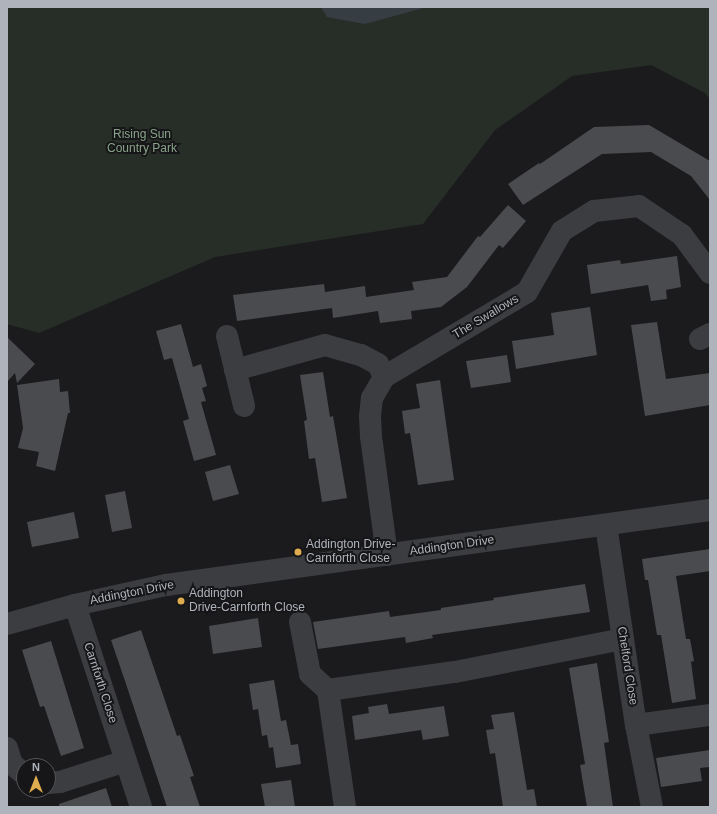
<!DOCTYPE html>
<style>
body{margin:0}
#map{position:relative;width:717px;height:814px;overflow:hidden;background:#1b1b1d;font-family:Arial,sans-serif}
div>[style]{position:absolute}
.green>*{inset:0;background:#272e28}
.water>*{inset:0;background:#363e44}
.building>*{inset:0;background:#4a4b4f}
.minor>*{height:22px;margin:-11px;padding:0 11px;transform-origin:11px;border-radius:11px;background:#3c3d41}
.dots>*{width:11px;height:11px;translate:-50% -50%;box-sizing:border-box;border:2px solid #161618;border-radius:50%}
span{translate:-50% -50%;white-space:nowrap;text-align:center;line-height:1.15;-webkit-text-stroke:4px #161618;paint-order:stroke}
.park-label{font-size:12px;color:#88a389}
.street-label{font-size:12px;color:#afb3bb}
.poi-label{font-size:12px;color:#afb3bb}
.left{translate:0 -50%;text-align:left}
.frame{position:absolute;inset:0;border:8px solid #afb3bb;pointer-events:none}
.north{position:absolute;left:16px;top:758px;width:40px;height:40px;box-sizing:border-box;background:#161618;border:1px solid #535559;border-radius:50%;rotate:0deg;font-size:11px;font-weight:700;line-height:16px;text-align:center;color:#afb3bb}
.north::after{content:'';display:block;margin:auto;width:14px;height:18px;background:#dfac50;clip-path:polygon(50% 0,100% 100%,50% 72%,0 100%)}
</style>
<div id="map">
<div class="green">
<i style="clip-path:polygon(7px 7px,710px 7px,710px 99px,705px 93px,651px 65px,572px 76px,495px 130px,423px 224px,215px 257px,39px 333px,7px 324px)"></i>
</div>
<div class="water">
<i style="clip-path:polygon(321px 7px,427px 7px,365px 24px,327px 17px)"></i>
</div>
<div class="building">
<i style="clip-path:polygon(649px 125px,710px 161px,710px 200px,691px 176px,651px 152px,602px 154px,523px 205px,508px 184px,539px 163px,540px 164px,594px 127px)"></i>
<i style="clip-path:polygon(508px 205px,526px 221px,503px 248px,499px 245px,467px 287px,441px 307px,411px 311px,412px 319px,380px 323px,378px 311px,333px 318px,332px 308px,237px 321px,233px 295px,324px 284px,325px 292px,365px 286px,366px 297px,414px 290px,412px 282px,447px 277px,478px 236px,480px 237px)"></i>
<i style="clip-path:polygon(677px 256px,681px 287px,666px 290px,667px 299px,651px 301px,648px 285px,591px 294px,587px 265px,620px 260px,621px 264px)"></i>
<i style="clip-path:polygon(590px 307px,597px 355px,516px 369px,512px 341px,554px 335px,551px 313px)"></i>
<i style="clip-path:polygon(657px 322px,666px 379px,710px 373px,710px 405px,645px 416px,631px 325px)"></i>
<i style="clip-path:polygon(181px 324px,193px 367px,201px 364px,207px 386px,202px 388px,206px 401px,201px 402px,216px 455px,194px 461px,183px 421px,189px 419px,172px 358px,164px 360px,156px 331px)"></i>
<i style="clip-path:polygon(7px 337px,35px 364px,17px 383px,15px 373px,7px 382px)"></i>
<i style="clip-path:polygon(507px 355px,511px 382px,471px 388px,466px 361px)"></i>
<i style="clip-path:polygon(323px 372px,330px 417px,333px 416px,347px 498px,322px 502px,315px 458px,309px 459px,304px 421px,307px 420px,300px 375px)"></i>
<i style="clip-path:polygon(59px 379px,60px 392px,68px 391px,70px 413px,68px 413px,55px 471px,36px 466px,39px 452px,18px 448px,23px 428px,17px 385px)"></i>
<i style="clip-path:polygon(440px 380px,454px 480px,418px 485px,410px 433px,405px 434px,402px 411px,420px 408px,416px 384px)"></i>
<i style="clip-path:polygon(230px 465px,239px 494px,213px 501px,205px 472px)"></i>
<i style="clip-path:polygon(125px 491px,132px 528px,112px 532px,105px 495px)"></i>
<i style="clip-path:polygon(74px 512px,79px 538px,32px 547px,27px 522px)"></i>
<i style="clip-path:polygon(710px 549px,710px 571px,676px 576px,686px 639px,690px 639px,694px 661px,691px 662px,696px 699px,672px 703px,661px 635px,657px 635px,648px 580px,645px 580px,642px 559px)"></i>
<i style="clip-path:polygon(585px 584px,590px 612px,432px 635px,433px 638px,406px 643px,405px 637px,318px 649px,313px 622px,389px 611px,390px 617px,441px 610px,441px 608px,494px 600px,493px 598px)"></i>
<i style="clip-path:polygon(258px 618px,262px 647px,213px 654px,209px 626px)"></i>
<i style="clip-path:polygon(141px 630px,177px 736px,180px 735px,194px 776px,190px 777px,200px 807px,167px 807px,125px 681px,111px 640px)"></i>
<i style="clip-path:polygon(51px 641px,84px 748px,61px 756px,44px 706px,40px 707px,22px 650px)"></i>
<i style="clip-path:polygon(597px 663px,609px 742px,604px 743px,613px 807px,587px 807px,580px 765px,585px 764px,569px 668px)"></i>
<i style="clip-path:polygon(274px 680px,281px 721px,286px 720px,291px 745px,298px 744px,301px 764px,276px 768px,273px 747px,269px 748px,267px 735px,262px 736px,258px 709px,253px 710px,249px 684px)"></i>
<i style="clip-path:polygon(387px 704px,389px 714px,444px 706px,449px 736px,423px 740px,421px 730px,355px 740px,352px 716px,369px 713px,368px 707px)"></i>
<i style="clip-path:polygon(514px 712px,527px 790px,534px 789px,537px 807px,503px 807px,495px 753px,490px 754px,486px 730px,494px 729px,491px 715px)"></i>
<i style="clip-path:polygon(710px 750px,710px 767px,700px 768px,702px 781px,661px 787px,656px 758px)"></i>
<i style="clip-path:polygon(291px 780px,295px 807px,265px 807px,261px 784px)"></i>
<i style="clip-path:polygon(106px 788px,112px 807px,59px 807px,59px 804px)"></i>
</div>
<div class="minor">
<i style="left:227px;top:336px;width:72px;rotate:76.3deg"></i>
<i style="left:700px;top:339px;width:11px;rotate:-27deg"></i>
<i style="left:235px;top:370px;width:93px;rotate:-15.5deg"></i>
<i style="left:325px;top:345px;width:37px;rotate:16deg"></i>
<i style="left:361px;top:355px;width:19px;rotate:28deg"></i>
<i style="left:378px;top:364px;width:14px;rotate:65deg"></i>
<i style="left:606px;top:525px;width:202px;rotate:81.5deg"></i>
<i style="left:636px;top:725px;width:84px;rotate:79deg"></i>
<i style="left:387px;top:555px;width:120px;rotate:-97.7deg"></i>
<i style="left:371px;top:436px;width:20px;rotate:-93deg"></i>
<i style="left:370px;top:416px;width:18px;rotate:-84deg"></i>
<i style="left:372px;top:398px;width:24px;rotate:-60deg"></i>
<i style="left:384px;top:377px;width:166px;rotate:-30.7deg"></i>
<i style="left:527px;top:292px;width:70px;rotate:-60.2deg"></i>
<i style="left:562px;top:231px;width:38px;rotate:-32deg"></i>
<i style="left:594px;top:211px;width:45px;rotate:-6.3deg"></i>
<i style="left:639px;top:206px;width:52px;rotate:34deg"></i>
<i style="left:682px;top:235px;width:47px;rotate:53.6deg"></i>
<i style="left:75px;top:605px;width:213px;rotate:71.9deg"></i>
<i style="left:300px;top:622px;width:53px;rotate:79.1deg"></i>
<i style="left:310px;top:674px;width:24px;rotate:42deg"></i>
<i style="left:7px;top:624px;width:71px;rotate:-15.6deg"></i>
<i style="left:75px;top:605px;width:93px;rotate:-12.4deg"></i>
<i style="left:166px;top:585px;width:549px;rotate:-7.85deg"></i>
<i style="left:636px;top:725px;width:75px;rotate:-7.7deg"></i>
<i style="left:7px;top:748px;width:17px;rotate:73deg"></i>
<i style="left:12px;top:764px;width:16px;rotate:40deg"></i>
<i style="left:48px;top:783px;width:12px;rotate:-5deg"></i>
<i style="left:60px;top:782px;width:69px;rotate:-17.7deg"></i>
<i style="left:345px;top:807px;width:118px;rotate:-98.3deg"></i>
<i style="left:328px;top:690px;width:128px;rotate:-8.1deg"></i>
<i style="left:455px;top:672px;width:171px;rotate:-11.1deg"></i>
</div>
<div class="dots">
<i style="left:298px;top:552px;background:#dfac50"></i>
<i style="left:181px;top:601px;background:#dfac50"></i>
</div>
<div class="park-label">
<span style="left:142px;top:142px">Rising Sun<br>Country Park</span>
</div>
<div class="street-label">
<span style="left:486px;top:317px;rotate:-31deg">The Swallows</span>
<span style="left:452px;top:546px;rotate:-8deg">Addington Drive</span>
<span style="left:132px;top:593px;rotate:-11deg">Addington Drive</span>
<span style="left:627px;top:666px;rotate:81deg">Chelford Close</span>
<span style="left:100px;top:683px;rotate:72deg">Carnforth Close</span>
</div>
<div class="poi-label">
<span class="left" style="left:306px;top:552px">Addington Drive-<br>Carnforth Close</span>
<span class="left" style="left:189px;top:601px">Addington<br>Drive-Carnforth Close</span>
</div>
<div class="frame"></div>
<div class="north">N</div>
</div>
